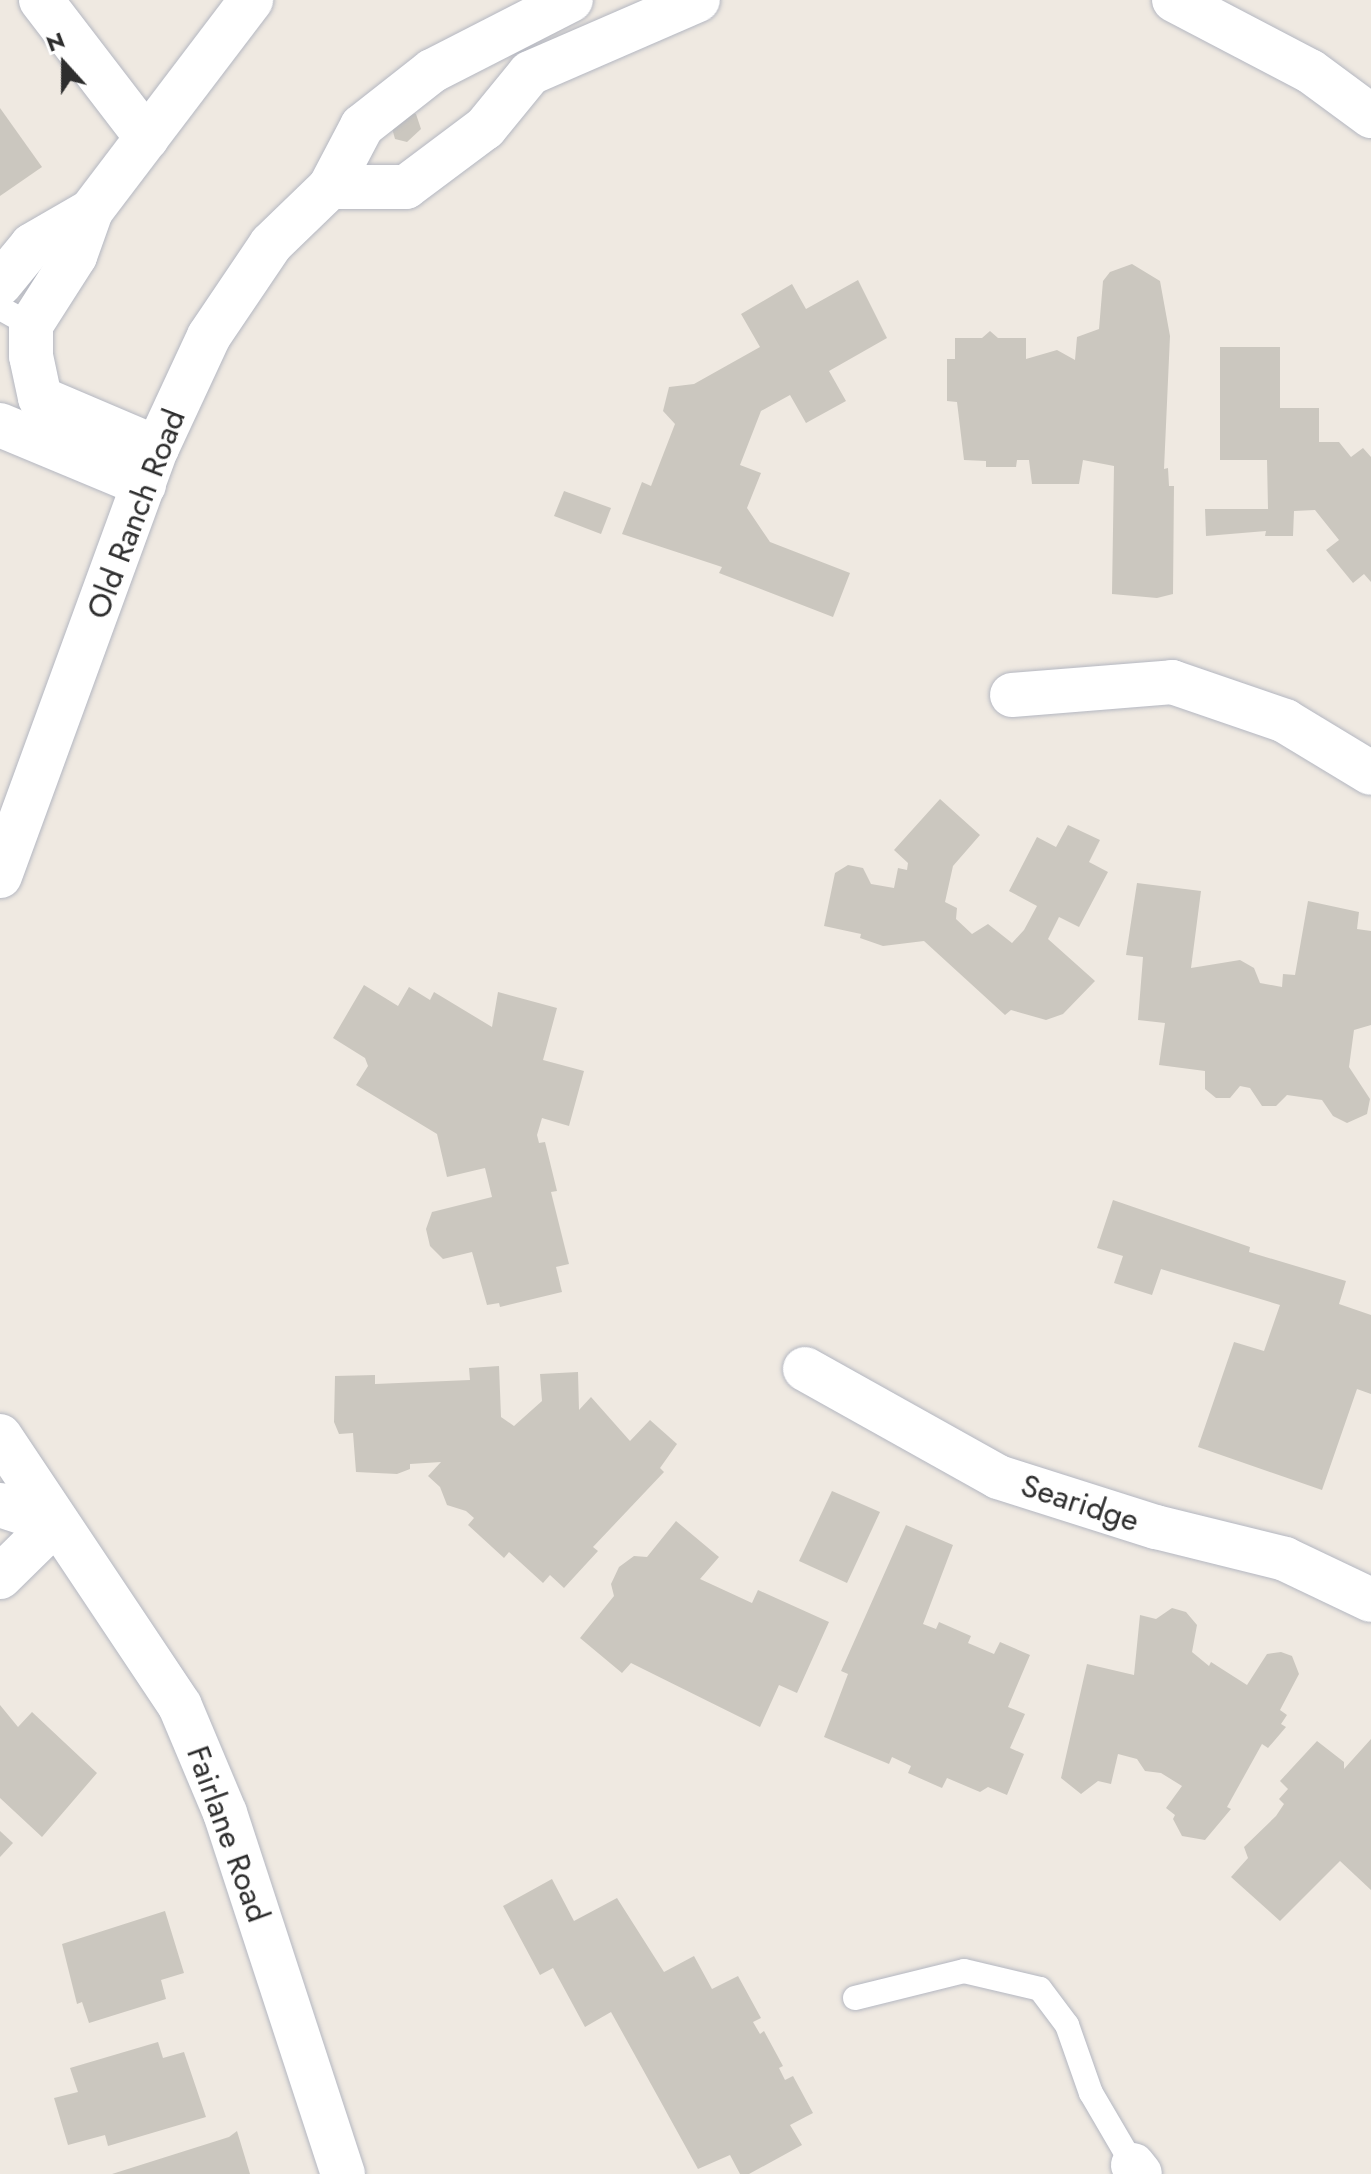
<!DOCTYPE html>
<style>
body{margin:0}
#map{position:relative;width:1371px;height:2174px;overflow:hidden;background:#efe9e1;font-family:Jost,sans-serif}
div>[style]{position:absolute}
.building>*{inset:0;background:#cbc7bf}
.roads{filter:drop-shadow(0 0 2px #b4b7c1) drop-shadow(0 0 2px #b4b7c1)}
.lane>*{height:24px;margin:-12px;padding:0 12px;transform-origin:12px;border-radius:12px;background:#fff}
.street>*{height:44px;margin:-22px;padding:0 22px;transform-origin:22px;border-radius:22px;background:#fff}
.secondary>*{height:44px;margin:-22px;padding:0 22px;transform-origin:22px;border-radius:22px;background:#fff}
span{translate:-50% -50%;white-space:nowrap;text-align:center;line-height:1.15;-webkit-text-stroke:6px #fff;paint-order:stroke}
.street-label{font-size:32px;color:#2e2e2e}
.north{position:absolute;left:24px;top:24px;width:80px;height:80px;-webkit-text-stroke:6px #fff;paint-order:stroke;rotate:339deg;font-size:22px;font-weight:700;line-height:32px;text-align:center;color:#2e2e2e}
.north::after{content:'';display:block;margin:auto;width:28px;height:36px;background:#2e2e2e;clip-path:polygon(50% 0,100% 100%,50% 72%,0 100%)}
</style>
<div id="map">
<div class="building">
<i style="clip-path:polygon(0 108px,42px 167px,0 196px)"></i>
<i style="clip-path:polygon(402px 109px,416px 114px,421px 129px,407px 142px,395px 139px,390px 121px)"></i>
<i style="clip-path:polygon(1132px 264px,1160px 281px,1170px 336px,1164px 469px,1168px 468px,1169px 486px,1174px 486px,1173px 594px,1157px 598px,1112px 594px,1114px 466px,1083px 460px,1079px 484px,1032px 484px,1029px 460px,1017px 460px,1016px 467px,986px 467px,986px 461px,964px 460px,957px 402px,947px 401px,947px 359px,955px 359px,955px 338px,982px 338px,990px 331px,998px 338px,1026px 338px,1026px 359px,1057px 350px,1075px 360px,1077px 337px,1099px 329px,1103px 281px,1110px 272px)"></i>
<i style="clip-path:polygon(858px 280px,887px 338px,829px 371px,846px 401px,806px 423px,790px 395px,761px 411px,740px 465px,761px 473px,747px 508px,770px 542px,850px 573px,833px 617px,719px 573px,722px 567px,622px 534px,642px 482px,651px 486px,675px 424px,663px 411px,669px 387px,694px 384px,760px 347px,741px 314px,792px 284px,806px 309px)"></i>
<i style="clip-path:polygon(1220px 347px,1280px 347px,1280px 408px,1319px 408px,1319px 442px,1339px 442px,1351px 457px,1363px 448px,1371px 457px,1371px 582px,1364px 574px,1353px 583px,1326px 550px,1339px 540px,1315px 510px,1294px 511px,1293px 536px,1265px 536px,1266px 531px,1206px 536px,1205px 509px,1268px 509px,1267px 460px,1220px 460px)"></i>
<i style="clip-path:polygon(564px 491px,611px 508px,601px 534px,554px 516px)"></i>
<i style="clip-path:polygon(940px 799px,980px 835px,953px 866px,945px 902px,957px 908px,956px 919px,972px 934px,988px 924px,1012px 943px,1024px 930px,1037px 906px,1009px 891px,1037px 837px,1056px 847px,1068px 825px,1100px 840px,1089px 862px,1108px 872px,1079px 927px,1059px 917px,1048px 939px,1095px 981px,1063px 1014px,1046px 1020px,1011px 1010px,1005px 1015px,924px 941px,883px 946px,860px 938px,861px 934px,824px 926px,835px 873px,848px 865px,863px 868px,871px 884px,894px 888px,898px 868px,907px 870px,908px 863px,894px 850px)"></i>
<i style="clip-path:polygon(1137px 883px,1201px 891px,1191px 968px,1240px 960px,1254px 968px,1260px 983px,1282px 987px,1283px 974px,1295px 975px,1308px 901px,1359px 912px,1357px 929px,1371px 931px,1371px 1025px,1354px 1030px,1349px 1067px,1370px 1099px,1367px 1114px,1347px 1123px,1333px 1116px,1322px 1100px,1287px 1095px,1276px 1106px,1262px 1106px,1250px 1088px,1240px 1086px,1230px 1098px,1216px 1098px,1205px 1089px,1205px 1071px,1159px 1065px,1165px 1023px,1138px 1020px,1143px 957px,1126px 955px)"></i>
<i style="clip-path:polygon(364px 985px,398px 1006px,409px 987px,430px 1000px,434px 992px,492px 1027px,498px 992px,557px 1008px,543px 1060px,584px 1071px,569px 1126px,542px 1118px,537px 1135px,539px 1143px,545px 1142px,557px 1191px,551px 1192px,569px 1264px,556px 1267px,562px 1292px,500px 1307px,499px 1303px,487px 1305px,472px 1252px,443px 1259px,430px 1246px,426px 1229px,432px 1212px,492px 1197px,485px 1168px,447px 1177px,437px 1134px,356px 1085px,368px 1066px,365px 1058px,333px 1038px)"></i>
<i style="clip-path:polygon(1113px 1200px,1250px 1247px,1249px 1252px,1346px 1281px,1339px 1304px,1371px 1315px,1371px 1394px,1357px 1389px,1322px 1490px,1198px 1447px,1234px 1342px,1264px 1351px,1280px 1305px,1161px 1269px,1152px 1295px,1114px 1283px,1123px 1256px,1097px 1248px)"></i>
<i style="clip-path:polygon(499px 1366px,501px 1417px,514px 1426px,542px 1401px,540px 1374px,578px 1372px,579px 1410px,591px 1397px,630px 1441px,650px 1420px,677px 1444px,660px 1468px,664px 1472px,593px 1547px,598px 1551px,564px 1588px,550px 1575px,543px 1583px,509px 1552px,504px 1558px,468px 1525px,474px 1518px,466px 1511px,447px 1505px,440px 1487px,428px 1476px,441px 1462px,410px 1464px,410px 1469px,397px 1474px,356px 1472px,353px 1433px,339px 1434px,334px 1422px,335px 1376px,375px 1375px,375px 1384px,470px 1380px,469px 1368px)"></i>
<i style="clip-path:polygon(832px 1491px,880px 1512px,847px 1583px,799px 1561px)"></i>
<i style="clip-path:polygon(676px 1521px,719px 1557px,700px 1579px,752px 1603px,758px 1590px,829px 1622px,797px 1693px,779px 1685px,760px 1727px,631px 1663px,622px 1673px,580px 1638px,614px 1596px,611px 1584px,619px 1567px,634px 1556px,647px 1557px)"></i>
<i style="clip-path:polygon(906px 1525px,953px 1545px,923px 1624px,936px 1629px,939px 1622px,971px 1636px,968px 1643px,994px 1654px,1000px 1642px,1030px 1655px,1008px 1707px,1025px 1714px,1010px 1748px,1024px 1754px,1007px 1795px,988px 1787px,980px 1792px,947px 1778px,942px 1788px,908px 1773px,911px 1766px,892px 1757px,889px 1764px,824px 1737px,848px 1674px,841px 1671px)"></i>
<i style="clip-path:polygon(1172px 1608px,1186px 1612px,1197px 1625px,1192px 1652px,1209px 1666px,1211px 1662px,1247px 1685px,1267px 1654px,1281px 1652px,1292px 1656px,1299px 1674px,1280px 1710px,1287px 1715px,1281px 1724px,1286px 1727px,1268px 1748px,1262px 1744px,1227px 1807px,1231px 1809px,1205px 1840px,1182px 1836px,1173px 1819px,1175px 1815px,1166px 1808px,1182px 1786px,1161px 1773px,1145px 1771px,1137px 1759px,1118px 1754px,1111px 1784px,1098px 1781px,1081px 1794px,1061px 1778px,1087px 1664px,1134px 1675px,1140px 1615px,1156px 1619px)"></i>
<i style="clip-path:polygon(0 1705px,18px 1727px,32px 1712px,97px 1773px,42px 1837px,0 1798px)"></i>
<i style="clip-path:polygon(1371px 1739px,1371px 1890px,1340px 1861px,1280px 1921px,1231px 1877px,1248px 1858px,1244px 1847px,1276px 1816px,1284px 1804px,1279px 1799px,1288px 1789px,1280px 1781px,1317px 1741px,1344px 1762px,1344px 1769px)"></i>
<i style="clip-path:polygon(0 1831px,13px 1843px,0 1857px)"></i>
<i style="clip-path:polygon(552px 1879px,574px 1921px,617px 1898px,664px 1972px,694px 1956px,712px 1989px,738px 1976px,761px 2018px,753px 2022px,760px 2034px,764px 2031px,783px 2066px,779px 2068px,785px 2080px,793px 2076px,813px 2113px,790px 2125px,802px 2145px,749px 2174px,740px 2174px,730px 2155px,698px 2169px,611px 2012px,585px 2027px,553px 1968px,540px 1975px,503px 1906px)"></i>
<i style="clip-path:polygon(165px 1911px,184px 1973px,161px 1980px,166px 1999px,89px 2023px,82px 2002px,77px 2004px,62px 1944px)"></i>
<i style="clip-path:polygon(158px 2042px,163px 2058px,184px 2052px,206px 2117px,108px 2146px,105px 2135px,68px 2145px,54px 2098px,78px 2092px,70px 2068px)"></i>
<i style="clip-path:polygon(237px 2131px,250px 2174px,112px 2174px,229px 2137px)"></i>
</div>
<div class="roads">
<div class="lane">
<i style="left:0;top:308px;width:35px;rotate:29deg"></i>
<i style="left:855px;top:1998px;width:112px;rotate:-13.9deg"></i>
<i style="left:964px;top:1971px;width:78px;rotate:13.3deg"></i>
<i style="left:1040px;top:1989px;width:45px;rotate:53.1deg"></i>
<i style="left:1067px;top:2025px;width:72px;rotate:70.6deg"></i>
<i style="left:1091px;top:2093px;width:83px;rotate:59.7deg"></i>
</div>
<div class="street">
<i style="left:41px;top:0;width:174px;rotate:52.5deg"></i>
<i style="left:0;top:284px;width:50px;rotate:-50.6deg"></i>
<i style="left:32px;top:245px;width:68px;rotate:-30deg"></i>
<i style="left:0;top:425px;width:156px;rotate:22.6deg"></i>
<i style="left:157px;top:448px;width:127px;rotate:-156.9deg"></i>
<i style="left:40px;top:398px;width:43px;rotate:-102.1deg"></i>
<i style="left:31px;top:356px;width:31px;rotate:-90deg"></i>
<i style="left:31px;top:325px;width:82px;rotate:-57.5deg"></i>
<i style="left:75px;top:256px;width:48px;rotate:-70.4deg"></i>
<i style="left:91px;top:211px;width:265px;rotate:-52.8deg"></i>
<i style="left:1012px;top:695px;width:161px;rotate:-4.6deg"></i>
<i style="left:1172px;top:682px;width:120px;rotate:19deg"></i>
<i style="left:1285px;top:721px;width:100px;rotate:31.2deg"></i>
<i style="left:805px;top:1369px;width:221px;rotate:29.2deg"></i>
<i style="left:998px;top:1477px;width:166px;rotate:17.6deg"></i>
<i style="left:1156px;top:1527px;width:133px;rotate:13.9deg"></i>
<i style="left:1285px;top:1559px;width:95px;rotate:25.5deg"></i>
<i style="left:0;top:1436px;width:324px;rotate:56.3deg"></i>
<i style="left:180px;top:1706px;width:116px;rotate:67.2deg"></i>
<i style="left:225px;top:1813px;width:380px;rotate:71.9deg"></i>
<i style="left:0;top:1505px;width:58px;rotate:18.1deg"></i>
<i style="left:0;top:1577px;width:77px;rotate:-44.5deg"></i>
<i style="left:1133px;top:2165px;width:11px;rotate:52deg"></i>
</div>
<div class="secondary">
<i style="left:1174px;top:0;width:153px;rotate:27.6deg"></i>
<i style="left:1310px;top:71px;width:76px;rotate:36.4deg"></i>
<i style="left:330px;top:187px;width:76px"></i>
<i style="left:406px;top:187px;width:99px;rotate:-36.8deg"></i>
<i style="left:485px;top:128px;width:71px;rotate:-50.7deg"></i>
<i style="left:530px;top:73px;width:183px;rotate:-23.5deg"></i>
<i style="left:0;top:876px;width:456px;rotate:-69.9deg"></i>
<i style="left:157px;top:448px;width:123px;rotate:-65.1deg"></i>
<i style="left:209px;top:336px;width:111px;rotate:-56deg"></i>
<i style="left:271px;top:244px;width:82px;rotate:-44deg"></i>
<i style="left:330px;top:187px;width:69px;rotate:-62.3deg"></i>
<i style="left:362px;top:126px;width:89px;rotate:-38.2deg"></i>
<i style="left:432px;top:71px;width:156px;rotate:-27.1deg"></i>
</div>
</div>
<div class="street-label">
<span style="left:136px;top:514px;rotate:-69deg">Old Ranch Road</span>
<span style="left:1080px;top:1503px;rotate:18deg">Searidge</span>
<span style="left:228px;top:1834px;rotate:70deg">Fairlane Road</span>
</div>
<div class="north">N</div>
</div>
